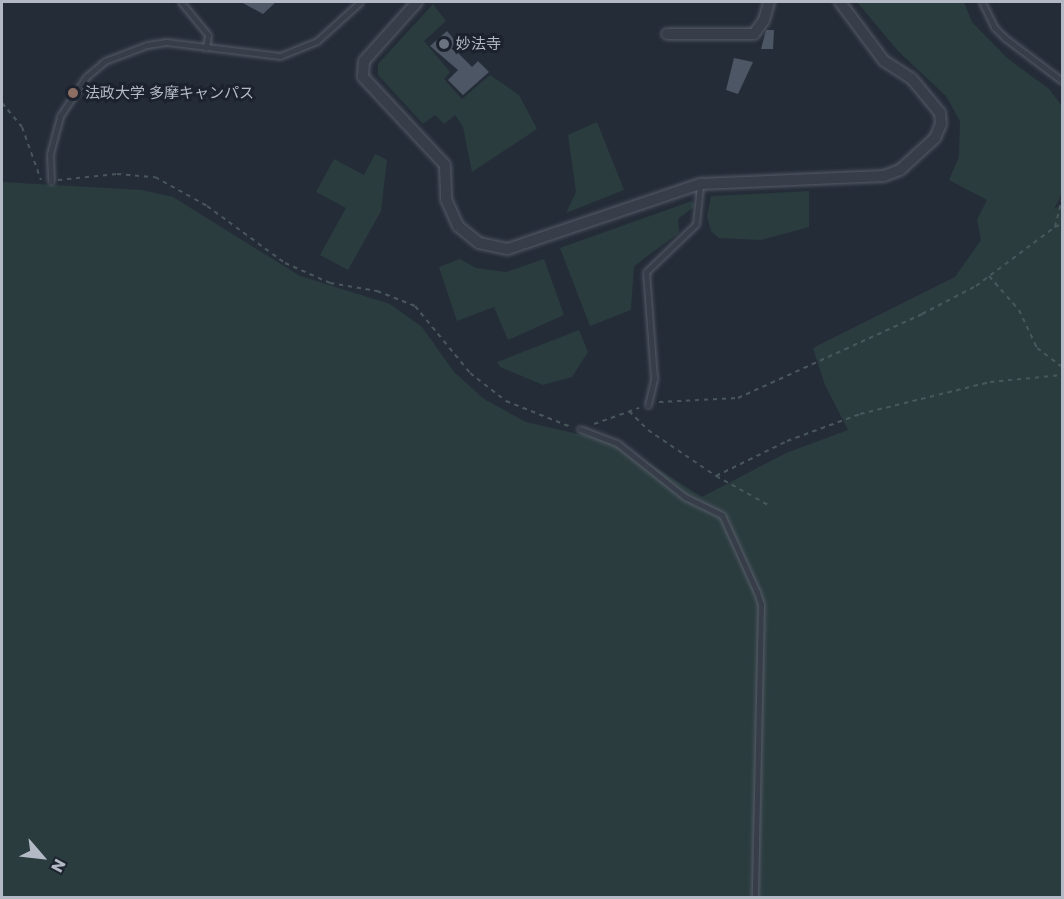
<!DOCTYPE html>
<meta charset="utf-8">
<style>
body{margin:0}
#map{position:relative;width:1064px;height:899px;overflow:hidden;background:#242c38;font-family:Poppins,"Noto Sans JP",sans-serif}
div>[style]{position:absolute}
.green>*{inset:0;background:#2a3c3e}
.building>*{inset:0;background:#4c5664}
.path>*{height:2px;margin-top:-1px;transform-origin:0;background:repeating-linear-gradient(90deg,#48575b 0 4.5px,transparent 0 9px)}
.roads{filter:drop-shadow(0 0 2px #565c67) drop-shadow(0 0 2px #565c67)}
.service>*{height:5px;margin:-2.5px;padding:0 2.5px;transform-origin:2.5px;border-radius:2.5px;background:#373e49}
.minor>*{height:10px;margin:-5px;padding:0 5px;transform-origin:5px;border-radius:5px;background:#373e49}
.dots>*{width:16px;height:16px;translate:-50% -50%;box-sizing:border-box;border:3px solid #1d232e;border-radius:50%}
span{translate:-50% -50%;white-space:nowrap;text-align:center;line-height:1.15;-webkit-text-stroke:6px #1d232e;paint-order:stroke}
.poi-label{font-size:15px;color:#b3b9c5}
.left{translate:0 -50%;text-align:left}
.frame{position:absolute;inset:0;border:3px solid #b3b9c5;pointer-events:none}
.north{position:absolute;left:12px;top:827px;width:60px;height:60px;-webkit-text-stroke:4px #1d232e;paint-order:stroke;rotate:118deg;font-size:16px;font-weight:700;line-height:24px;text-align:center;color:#b3b9c5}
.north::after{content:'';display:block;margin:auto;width:21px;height:27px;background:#b3b9c5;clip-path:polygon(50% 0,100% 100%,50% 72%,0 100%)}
</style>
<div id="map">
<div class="green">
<i style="clip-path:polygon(857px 2px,964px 2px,972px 22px,1007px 58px,1049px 89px,1062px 106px,1062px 193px,1054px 209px,1062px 205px,1062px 897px,2px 898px,2px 182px,142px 190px,173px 197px,300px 276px,390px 304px,422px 327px,454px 372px,484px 399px,526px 422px,617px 443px,702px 497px,786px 453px,848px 430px,825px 385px,813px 348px,955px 277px,981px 240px,977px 220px,987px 200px,949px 180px,959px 157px,960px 121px,946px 96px,899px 52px)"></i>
<i style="clip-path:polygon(433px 4px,446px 21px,424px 41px,450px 72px,444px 79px,462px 99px,490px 75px,519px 95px,537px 129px,472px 172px,463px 127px,455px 115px,444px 124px,435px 115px,423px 124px,378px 75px,378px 64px)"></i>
<i style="clip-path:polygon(597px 122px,624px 190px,566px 213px,576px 192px,568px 135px)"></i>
<i style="clip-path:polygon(375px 154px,387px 160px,381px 211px,348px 270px,320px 255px,346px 208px,316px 192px,334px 159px,364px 175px)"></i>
<i style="clip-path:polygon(809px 191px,809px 227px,761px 240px,719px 238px,711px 231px,707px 216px,711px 196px)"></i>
<i style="clip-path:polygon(692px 201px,695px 206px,678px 219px,679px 233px,634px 266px,631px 310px,590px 326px,560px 248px)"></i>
<i style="clip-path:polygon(460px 259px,476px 268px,506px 272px,544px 259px,564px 315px,508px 340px,494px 307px,457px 321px,439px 267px)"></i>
<i style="clip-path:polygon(579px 330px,588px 352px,572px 377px,543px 385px,500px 367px,497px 362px)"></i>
</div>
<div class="building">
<i style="clip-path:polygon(241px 2px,276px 2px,263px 14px)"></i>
<i style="clip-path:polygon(766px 30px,774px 30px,773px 49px,761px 49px)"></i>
<i style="clip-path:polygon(447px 31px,457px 43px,452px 47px,472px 67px,478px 61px,489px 72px,463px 95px,448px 80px,458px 70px,430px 46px)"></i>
<i style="clip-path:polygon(734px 58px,753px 62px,738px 94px,726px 90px)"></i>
</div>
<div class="path">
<i style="left:2px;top:103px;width:31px;rotate:50deg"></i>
<i style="left:22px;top:127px;width:56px;rotate:70.3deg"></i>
<i style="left:58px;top:180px;width:59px;rotate:-5.8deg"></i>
<i style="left:117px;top:174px;width:38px;rotate:5deg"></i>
<i style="left:155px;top:177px;width:60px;rotate:29.1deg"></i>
<i style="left:207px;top:206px;width:97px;rotate:36.2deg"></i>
<i style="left:285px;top:263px;width:49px;rotate:24deg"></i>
<i style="left:330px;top:283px;width:48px;rotate:9.7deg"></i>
<i style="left:377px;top:291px;width:41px;rotate:21.5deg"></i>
<i style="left:415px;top:306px;width:87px;rotate:50.6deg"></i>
<i style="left:470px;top:373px;width:46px;rotate:37.9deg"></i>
<i style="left:506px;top:401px;width:70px;rotate:21.8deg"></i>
<i style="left:1055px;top:227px;width:8px;rotate:-23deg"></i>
<i style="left:989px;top:276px;width:45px;rotate:48.6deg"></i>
<i style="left:1019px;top:310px;width:42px;rotate:64.7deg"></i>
<i style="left:1037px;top:348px;width:31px;rotate:37deg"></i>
<i style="left:659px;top:402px;width:79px;rotate:-2.9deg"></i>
<i style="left:738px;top:398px;width:202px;rotate:-24.5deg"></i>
<i style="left:922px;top:314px;width:61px;rotate:-27.4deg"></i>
<i style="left:976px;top:286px;width:99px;rotate:-36.8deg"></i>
<i style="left:1055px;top:227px;width:29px;rotate:-76deg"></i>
<i style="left:629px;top:411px;width:27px;rotate:45deg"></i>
<i style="left:648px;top:430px;width:82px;rotate:34.1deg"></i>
<i style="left:716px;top:476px;width:62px;rotate:29.1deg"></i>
<i style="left:594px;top:424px;width:48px;rotate:-19.6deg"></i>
<i style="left:716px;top:476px;width:79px;rotate:-26.2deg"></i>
<i style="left:787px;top:441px;width:78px;rotate:-20.3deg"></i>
<i style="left:860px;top:414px;width:134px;rotate:-13.8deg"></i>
<i style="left:990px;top:382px;width:72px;rotate:-5.6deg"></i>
</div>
<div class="roads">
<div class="service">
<i style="left:181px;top:2px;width:43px;rotate:50.7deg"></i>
<i style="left:208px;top:35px;width:13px;rotate:99deg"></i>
<i style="left:982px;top:2px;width:28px;rotate:64deg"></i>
<i style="left:994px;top:27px;width:16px;rotate:45deg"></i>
<i style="left:1005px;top:38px;width:71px;rotate:37deg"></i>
<i style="left:51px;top:181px;width:27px;rotate:-92deg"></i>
<i style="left:50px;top:154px;width:39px;rotate:-75deg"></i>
<i style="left:60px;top:116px;width:47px;rotate:-56.3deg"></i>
<i style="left:86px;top:77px;width:25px;rotate:-40deg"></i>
<i style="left:105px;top:61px;width:45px;rotate:-20.9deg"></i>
<i style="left:147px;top:45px;width:19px;rotate:-9deg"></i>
<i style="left:166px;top:42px;width:115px;rotate:7deg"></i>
<i style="left:280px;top:56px;width:40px;rotate:-22deg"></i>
<i style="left:317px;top:41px;width:58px;rotate:-42.2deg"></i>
<i style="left:648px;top:405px;width:28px;rotate:-77deg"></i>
<i style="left:654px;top:378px;width:106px;rotate:-94.3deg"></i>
<i style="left:646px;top:272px;width:69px;rotate:-43.8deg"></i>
<i style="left:696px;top:224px;width:39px;rotate:-84deg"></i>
<i style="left:580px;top:429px;width:40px;rotate:21deg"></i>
<i style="left:617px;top:443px;width:87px;rotate:38.5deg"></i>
<i style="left:685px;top:497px;width:41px;rotate:25.9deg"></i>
<i style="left:722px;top:515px;width:85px;rotate:65.6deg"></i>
<i style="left:757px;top:592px;width:13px;rotate:72deg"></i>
<i style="left:761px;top:604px;width:294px;rotate:91.2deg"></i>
</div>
<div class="minor">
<i style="left:417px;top:2px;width:79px;rotate:131.9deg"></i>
<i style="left:364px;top:61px;width:16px;rotate:94deg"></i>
<i style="left:363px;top:77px;width:120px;rotate:47deg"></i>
<i style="left:445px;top:165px;width:34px;rotate:88deg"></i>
<i style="left:446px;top:199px;width:30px;rotate:66deg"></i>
<i style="left:458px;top:226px;width:27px;rotate:39deg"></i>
<i style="left:479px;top:243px;width:30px;rotate:12deg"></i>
<i style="left:508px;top:249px;width:203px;rotate:-18.7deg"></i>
<i style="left:700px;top:184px;width:184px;rotate:-2.5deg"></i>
<i style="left:884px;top:176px;width:17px;rotate:-21deg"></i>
<i style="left:900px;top:170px;width:47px;rotate:-42.4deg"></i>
<i style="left:935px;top:138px;width:15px;rotate:-67deg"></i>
<i style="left:941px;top:124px;width:11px;rotate:-95deg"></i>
<i style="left:940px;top:113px;width:44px;rotate:-129.5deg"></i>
<i style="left:912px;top:79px;width:33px;rotate:-147deg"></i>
<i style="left:884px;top:61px;width:74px;rotate:-126.7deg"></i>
<i style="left:667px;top:34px;width:87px"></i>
<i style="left:754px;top:34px;width:17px;rotate:-54deg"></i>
<i style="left:764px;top:20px;width:19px;rotate:-74deg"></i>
</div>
</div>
<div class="dots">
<i style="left:444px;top:44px;background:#6b7280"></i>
<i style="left:73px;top:93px;background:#8d6e63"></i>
</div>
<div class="poi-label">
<span class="left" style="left:456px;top:44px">妙法寺</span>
<span class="left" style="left:85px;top:93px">法政大学 多摩キャンパス</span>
</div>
<div class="frame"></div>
<div class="north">N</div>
</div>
